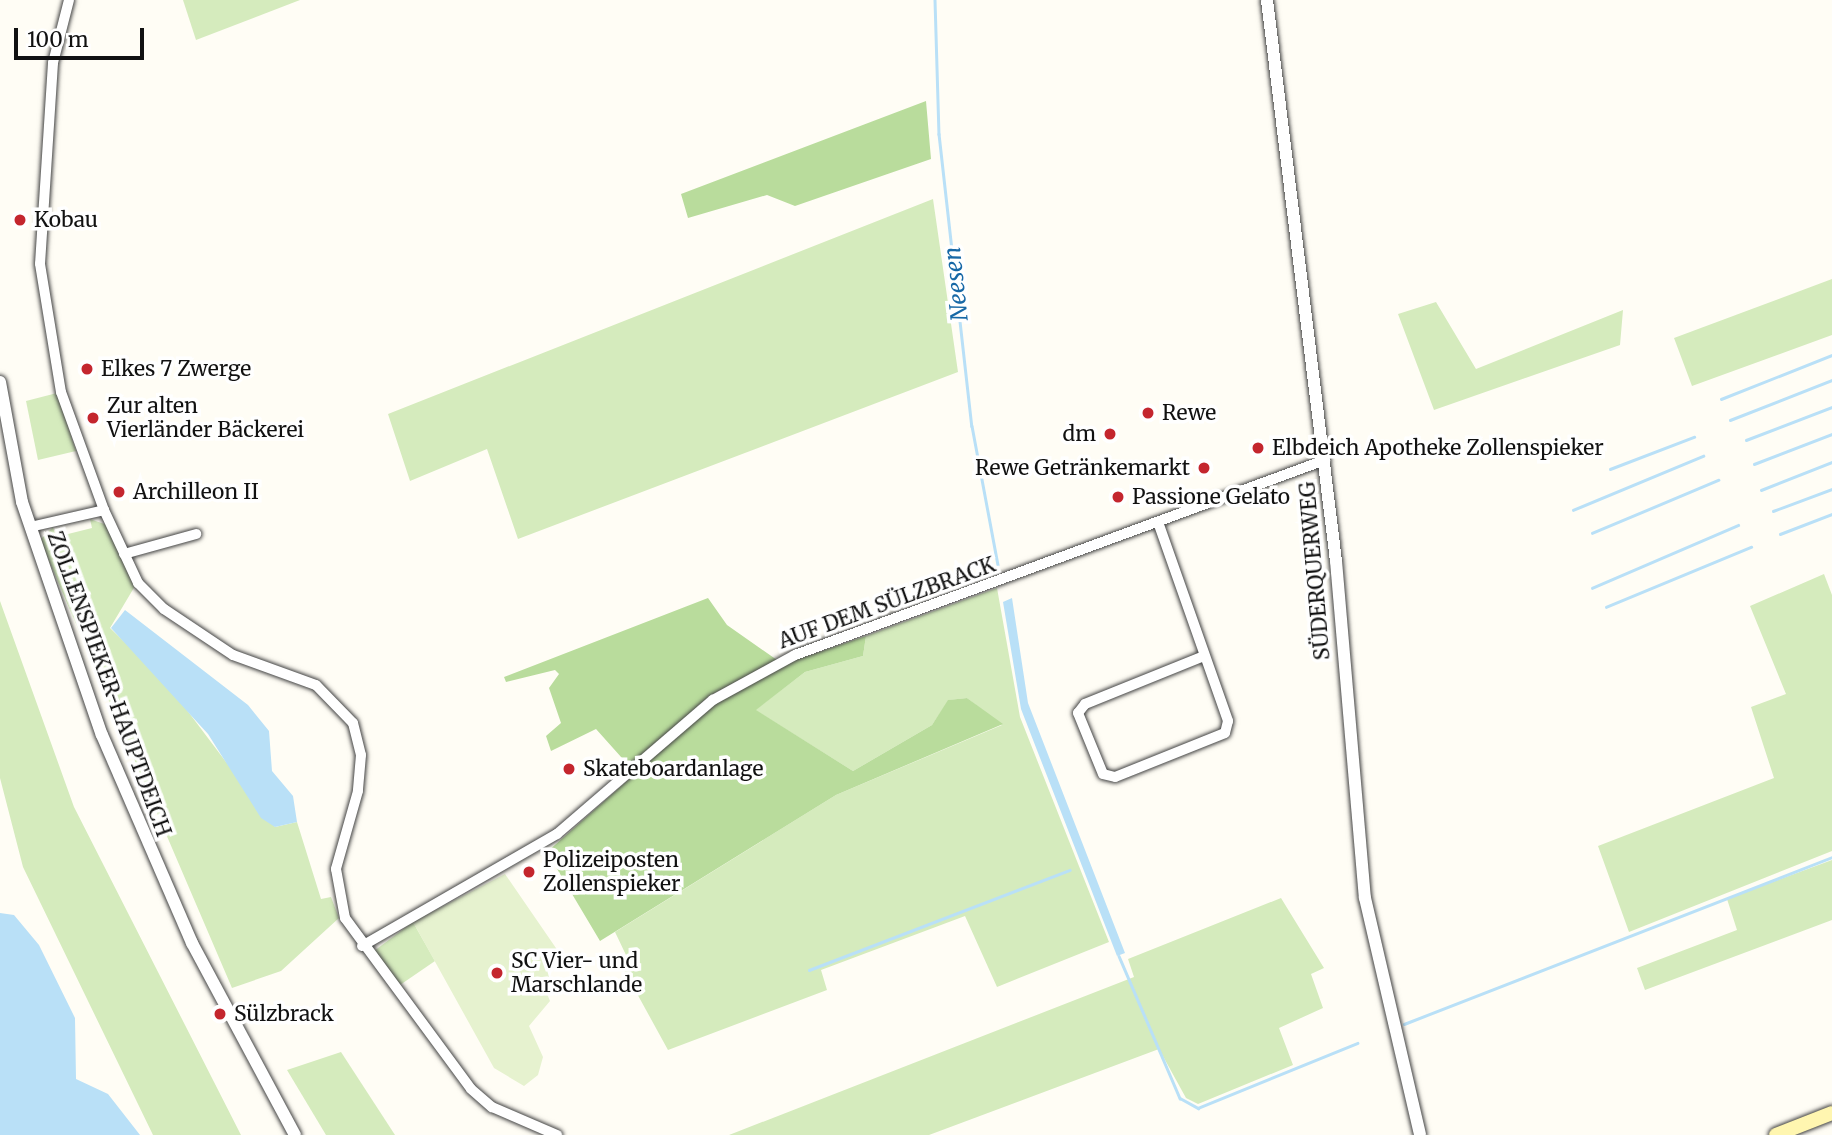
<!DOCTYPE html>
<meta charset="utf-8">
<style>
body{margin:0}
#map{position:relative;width:1832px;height:1135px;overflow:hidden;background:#fffdf5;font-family:Merriweather,serif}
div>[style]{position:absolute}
.green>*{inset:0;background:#d5ebbd}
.forest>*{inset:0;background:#b9dc9c}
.pitch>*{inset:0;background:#e6f2cf}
.water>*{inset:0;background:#b9e0f7}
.stream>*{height:2.5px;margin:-1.25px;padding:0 1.25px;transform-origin:1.25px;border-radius:1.25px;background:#b9e0f7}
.roads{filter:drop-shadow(0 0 2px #444) drop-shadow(0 0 2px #444)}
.minor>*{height:10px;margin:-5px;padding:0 5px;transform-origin:5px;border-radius:5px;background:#fff}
.tertiary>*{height:12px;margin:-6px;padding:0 6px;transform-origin:6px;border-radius:6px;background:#fff}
.secondary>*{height:14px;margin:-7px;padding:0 7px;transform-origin:7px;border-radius:7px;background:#fff6b0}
.dots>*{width:19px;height:19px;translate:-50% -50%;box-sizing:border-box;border:4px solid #fff;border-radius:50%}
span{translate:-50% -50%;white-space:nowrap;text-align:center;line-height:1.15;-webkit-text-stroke:7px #fff;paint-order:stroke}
.poi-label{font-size:21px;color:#111}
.left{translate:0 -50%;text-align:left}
.right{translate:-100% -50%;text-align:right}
.street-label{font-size:21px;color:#111}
.water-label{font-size:23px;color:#1768a6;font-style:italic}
.scale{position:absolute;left:14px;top:28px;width:130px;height:32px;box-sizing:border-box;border:4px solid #111;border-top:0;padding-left:9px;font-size:21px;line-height:24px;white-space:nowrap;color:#111;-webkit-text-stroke:5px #fff;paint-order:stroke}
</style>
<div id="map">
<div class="green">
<i style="clip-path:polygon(183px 0,300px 0,196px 40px)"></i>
<i style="clip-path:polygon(933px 199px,958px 372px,518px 539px,487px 449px,410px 481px,388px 414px)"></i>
<i style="clip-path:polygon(1832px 279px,1832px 335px,1692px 386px,1674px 338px)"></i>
<i style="clip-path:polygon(1436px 302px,1476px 369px,1623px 310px,1620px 345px,1434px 410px,1398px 314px)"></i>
<i style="clip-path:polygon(57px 393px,76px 451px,38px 460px,26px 401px)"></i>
<i style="clip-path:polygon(90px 519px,107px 525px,135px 586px,110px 628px,165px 681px,275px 827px,297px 822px,321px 899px,331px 897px,339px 918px,281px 971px,232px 988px,40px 540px,53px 527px,56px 537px,92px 528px)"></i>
<i style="clip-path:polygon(1824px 574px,1832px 595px,1832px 851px,1629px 932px,1598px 846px,1774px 778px,1751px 707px,1786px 694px,1750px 606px)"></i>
<i style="clip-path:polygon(997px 588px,1020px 717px,1109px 942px,997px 987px,965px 916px,821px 970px,827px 990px,668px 1050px,618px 959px,626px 955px,615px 932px,836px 795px,1002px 725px,967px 698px,949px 700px,932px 725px,853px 771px,755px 710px,805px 672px,863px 656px,866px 636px)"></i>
<i style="clip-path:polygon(0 601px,74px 807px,241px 1135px,153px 1135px,23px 867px,0 778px)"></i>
<i style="clip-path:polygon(1832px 860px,1832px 920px,1645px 990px,1637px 968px,1737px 930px,1727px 899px)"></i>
<i style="clip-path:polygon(1281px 898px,1324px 968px,1311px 974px,1323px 1008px,1279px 1028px,1293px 1065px,1198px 1104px,1186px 1098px,1159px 1049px,929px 1135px,729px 1135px,1134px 977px,1128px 959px)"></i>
<i style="clip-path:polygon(413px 922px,435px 961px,400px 985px,374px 951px)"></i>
<i style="clip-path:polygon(341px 1052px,395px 1135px,326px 1135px,287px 1070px)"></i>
</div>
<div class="forest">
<i style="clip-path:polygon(926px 101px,931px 159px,795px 206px,767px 195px,688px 218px,681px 194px)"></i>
<i style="clip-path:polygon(708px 598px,727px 625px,777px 660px,709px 696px,630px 767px,596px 729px,551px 751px,546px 736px,561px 723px,549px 688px,559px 674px,555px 670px,506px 682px,504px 677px)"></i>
<i style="clip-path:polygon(866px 636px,863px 656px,805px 672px,756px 710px,853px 771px,932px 725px,948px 700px,967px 698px,1003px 724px,836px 795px,600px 941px,547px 852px,717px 701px,796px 660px)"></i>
</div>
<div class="pitch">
<i style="clip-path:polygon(505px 874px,558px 951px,545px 989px,550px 1001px,529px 1026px,543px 1057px,538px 1075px,524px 1086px,494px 1068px,413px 922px)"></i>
</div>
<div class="water">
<i style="clip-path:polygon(1012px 598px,1028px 703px,1125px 953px,1117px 956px,1021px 709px,1003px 602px)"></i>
<i style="clip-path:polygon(125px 610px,248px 705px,269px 731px,272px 771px,293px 796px,297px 822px,275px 827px,261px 818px,208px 734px,111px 628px)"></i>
<i style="clip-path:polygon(0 913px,14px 915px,39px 945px,75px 1018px,76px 1079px,108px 1094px,140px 1135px,0 1135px)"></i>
</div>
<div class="stream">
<i style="left:935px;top:0;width:134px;rotate:88.3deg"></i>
<i style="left:939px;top:134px;width:294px;rotate:83.6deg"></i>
<i style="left:972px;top:426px;width:141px;rotate:79.4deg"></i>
<i style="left:1721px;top:399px;width:119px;rotate:-21.6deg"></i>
<i style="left:1730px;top:420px;width:110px;rotate:-21.4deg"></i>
<i style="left:1746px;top:440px;width:92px;rotate:-21deg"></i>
<i style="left:1754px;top:464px;width:84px;rotate:-21deg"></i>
<i style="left:1610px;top:469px;width:90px;rotate:-20.9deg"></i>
<i style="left:1761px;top:490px;width:76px;rotate:-21.5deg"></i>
<i style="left:1573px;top:510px;width:141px;rotate:-22.6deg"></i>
<i style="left:1773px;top:511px;width:63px;rotate:-20.4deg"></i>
<i style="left:1592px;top:533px;width:137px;rotate:-22.8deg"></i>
<i style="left:1780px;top:534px;width:56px;rotate:-21deg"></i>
<i style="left:1592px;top:588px;width:159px;rotate:-23.3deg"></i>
<i style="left:1606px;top:607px;width:157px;rotate:-22.5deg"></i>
<i style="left:1119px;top:956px;width:155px;rotate:66.8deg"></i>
<i style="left:1180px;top:1098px;width:21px;rotate:29deg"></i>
<i style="left:1198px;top:1108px;width:172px;rotate:-22.2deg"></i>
<i style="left:809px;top:970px;width:279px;rotate:-21deg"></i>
<i style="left:1404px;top:1024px;width:459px;rotate:-21.3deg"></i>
</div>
<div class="roads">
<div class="minor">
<i style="left:69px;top:0;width:65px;rotate:104.3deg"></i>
<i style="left:53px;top:63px;width:201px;rotate:93.7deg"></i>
<i style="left:40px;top:264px;width:130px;rotate:80.7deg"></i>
<i style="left:61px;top:392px;width:126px;rotate:70deg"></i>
<i style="left:104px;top:510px;width:81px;rotate:65deg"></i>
<i style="left:138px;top:583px;width:37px;rotate:45deg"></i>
<i style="left:164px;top:609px;width:83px;rotate:33.7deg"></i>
<i style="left:233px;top:655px;width:88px;rotate:19.9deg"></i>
<i style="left:316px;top:685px;width:53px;rotate:45.8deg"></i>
<i style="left:353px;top:723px;width:33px;rotate:76deg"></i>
<i style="left:361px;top:755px;width:36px;rotate:95deg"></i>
<i style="left:358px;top:791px;width:81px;rotate:105.8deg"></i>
<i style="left:336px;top:869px;width:50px;rotate:79.6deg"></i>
<i style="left:345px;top:918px;width:212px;rotate:53.6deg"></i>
<i style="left:471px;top:1089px;width:28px;rotate:41deg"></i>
<i style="left:492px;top:1107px;width:71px;rotate:23.3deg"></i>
<i style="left:1158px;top:522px;width:211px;rotate:70.6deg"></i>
<i style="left:1228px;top:721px;width:12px;rotate:104deg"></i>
<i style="left:1225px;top:733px;width:118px;rotate:158.2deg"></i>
<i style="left:1115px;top:777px;width:12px;rotate:-166deg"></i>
<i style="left:1103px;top:774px;width:66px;rotate:-112.3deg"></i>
<i style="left:1078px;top:713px;width:11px;rotate:-52deg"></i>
<i style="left:1085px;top:704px;width:128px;rotate:-22deg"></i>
<i style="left:30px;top:527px;width:76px;rotate:-12.9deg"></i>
<i style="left:124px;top:554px;width:75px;rotate:-15.5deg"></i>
<i style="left:362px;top:946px;width:225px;rotate:-29.9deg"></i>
<i style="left:557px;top:834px;width:206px;rotate:-40.7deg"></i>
<i style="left:713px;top:700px;width:94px;rotate:-28.8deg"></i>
<i style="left:795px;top:655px;width:565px;rotate:-20.2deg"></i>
</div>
<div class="tertiary">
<i style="left:1267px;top:0;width:565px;rotate:82.99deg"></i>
<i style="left:1336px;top:561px;width:338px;rotate:85.1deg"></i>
<i style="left:1365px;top:898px;width:243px;rotate:76.9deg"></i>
<i style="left:0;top:382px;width:122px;rotate:79.6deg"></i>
<i style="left:22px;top:502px;width:246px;rotate:71.1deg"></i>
<i style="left:102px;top:735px;width:227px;rotate:66.6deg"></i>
<i style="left:192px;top:943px;width:218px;rotate:61.8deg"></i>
</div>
<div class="secondary">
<i style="left:1776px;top:1135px;width:60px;rotate:-21.4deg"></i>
</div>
</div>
<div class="dots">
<i style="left:20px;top:220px;background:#c4262e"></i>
<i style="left:87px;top:369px;background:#c4262e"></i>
<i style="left:1148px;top:413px;background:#c4262e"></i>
<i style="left:93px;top:418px;background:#c4262e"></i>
<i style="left:1110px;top:434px;background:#c4262e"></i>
<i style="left:1258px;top:448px;background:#c4262e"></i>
<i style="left:1204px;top:468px;background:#c4262e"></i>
<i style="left:119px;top:492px;background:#c4262e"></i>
<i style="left:1118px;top:497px;background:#c4262e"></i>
<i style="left:569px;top:769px;background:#c4262e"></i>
<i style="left:529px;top:872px;background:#c4262e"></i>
<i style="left:497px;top:973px;background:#c4262e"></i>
<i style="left:220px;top:1014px;background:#c4262e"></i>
</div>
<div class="poi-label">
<span class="left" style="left:34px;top:220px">Kobau</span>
<span class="left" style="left:101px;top:369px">Elkes 7 Zwerge</span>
<span class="left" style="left:107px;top:418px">Zur alten<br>Vierländer Bäckerei</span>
<span class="left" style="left:1162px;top:413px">Rewe</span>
<span class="right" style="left:1096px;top:434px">dm</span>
<span class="left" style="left:1272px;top:448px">Elbdeich Apotheke Zollenspieker</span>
<span class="right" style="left:1190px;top:468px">Rewe Getränkemarkt</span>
<span class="left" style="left:133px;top:492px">Archilleon II</span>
<span class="left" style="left:1132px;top:497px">Passione Gelato</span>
<span class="left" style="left:583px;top:769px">Skateboardanlage</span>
<span class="left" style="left:543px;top:872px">Polizeiposten<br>Zollenspieker</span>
<span class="left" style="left:511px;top:973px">SC Vier- und<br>Marschlande</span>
<span class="left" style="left:234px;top:1014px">Sülzbrack</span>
</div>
<div class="street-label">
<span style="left:1315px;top:571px;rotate:-95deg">SÜDERQUERWEG</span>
<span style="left:887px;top:603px;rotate:-20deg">AUF DEM SÜLZBRACK</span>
<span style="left:109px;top:684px;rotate:70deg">ZOLLENSPIEKER-HAUPTDEICH</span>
</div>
<div class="water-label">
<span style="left:956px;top:284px;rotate:-96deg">Neesen</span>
</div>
<div class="scale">100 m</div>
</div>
